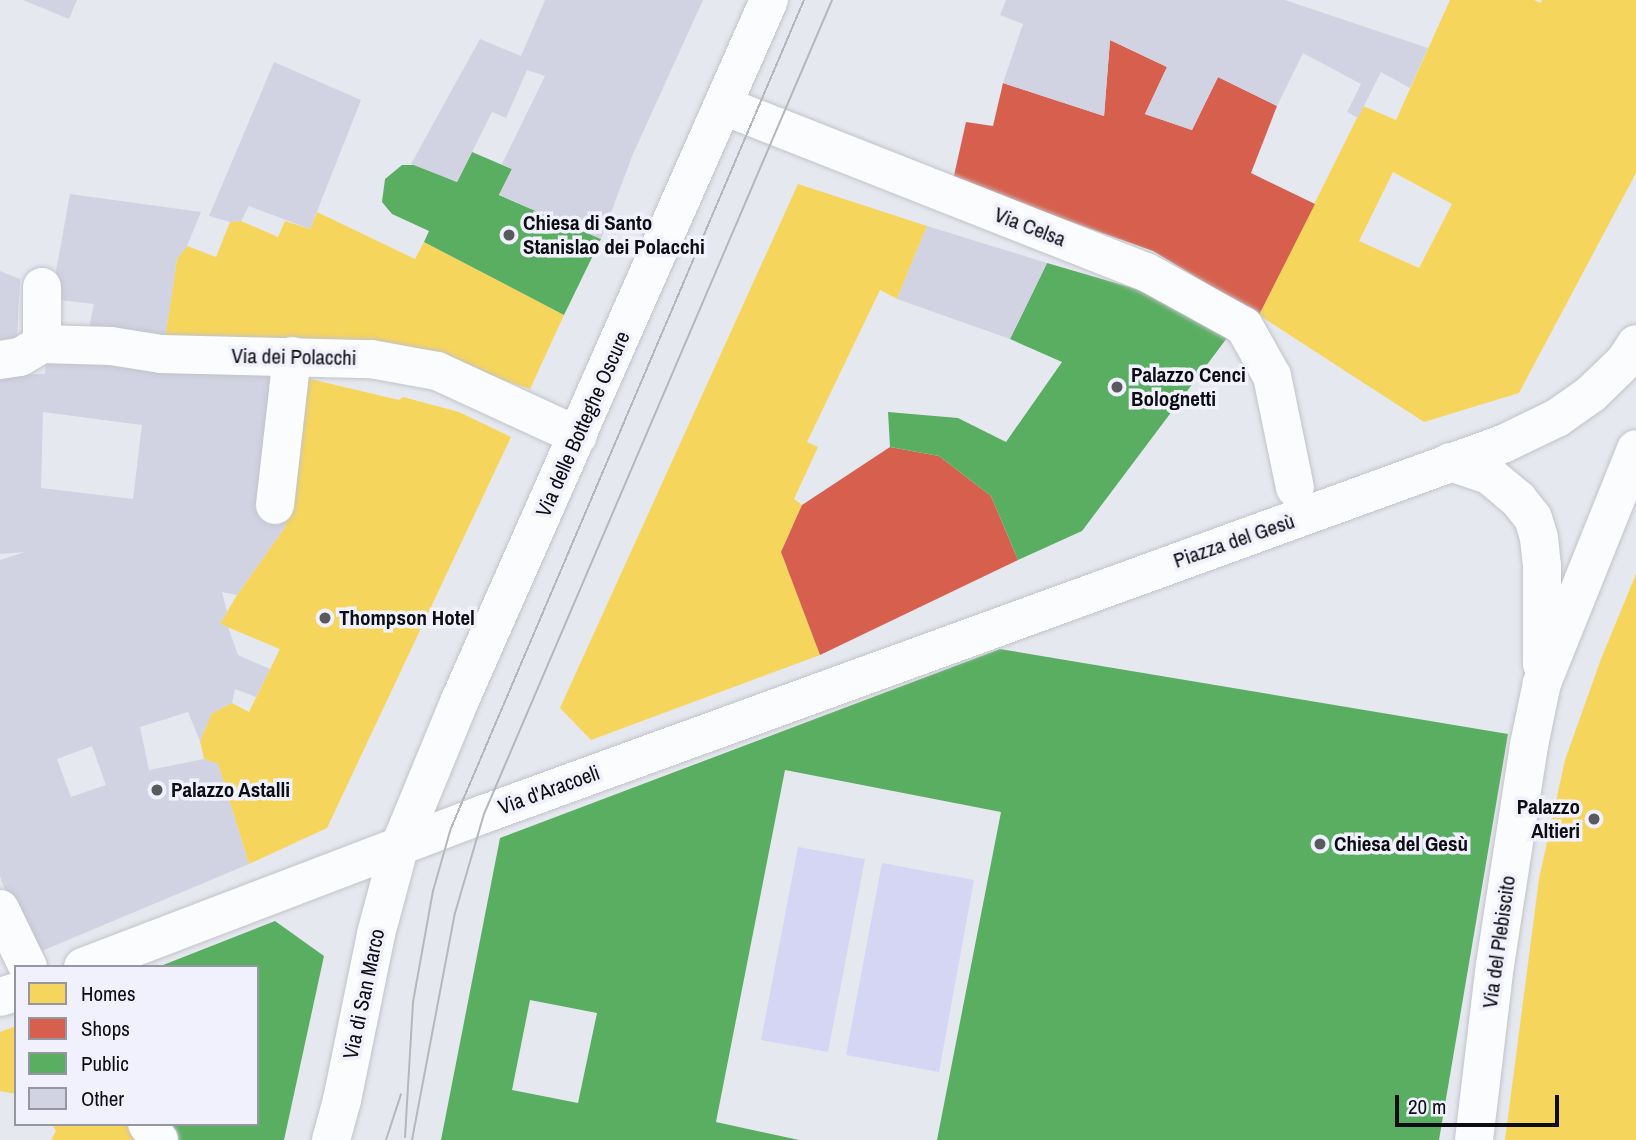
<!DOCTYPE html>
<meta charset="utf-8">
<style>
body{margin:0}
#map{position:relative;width:1636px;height:1140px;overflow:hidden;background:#e6e8f0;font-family:"Archivo Narrow",sans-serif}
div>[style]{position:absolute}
.green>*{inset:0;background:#d4d6f4}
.homes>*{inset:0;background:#f6d55c}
.shops>*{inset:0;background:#d6604d}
.public>*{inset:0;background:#5aae61}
.building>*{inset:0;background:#d1d2e2}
.roads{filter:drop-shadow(0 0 2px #c2c3c9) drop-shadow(0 0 2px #c2c3c9)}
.minor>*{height:38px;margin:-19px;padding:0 19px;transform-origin:19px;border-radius:19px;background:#fbfcfd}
.tram>*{height:2px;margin:-1px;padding:0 1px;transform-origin:1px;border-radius:1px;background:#b6b7b9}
.dots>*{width:19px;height:19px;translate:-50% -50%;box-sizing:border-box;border:4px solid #f1f1fe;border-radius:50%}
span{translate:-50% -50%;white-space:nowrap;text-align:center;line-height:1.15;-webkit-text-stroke:7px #f1f1fe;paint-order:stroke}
.poi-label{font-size:21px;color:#0d0e13;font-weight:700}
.left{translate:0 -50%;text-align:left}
.right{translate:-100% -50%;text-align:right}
.street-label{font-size:21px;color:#0d0e13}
.legend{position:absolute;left:14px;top:965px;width:245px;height:161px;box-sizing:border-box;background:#f1f1fe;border:2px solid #9696a0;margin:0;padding:9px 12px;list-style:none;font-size:21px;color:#0d0e13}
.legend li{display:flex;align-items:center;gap:14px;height:35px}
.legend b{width:35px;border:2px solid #9696a0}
.scale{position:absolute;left:1395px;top:1095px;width:164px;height:32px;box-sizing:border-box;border:4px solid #0d0e13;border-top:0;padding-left:9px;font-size:21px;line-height:24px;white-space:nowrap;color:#0d0e13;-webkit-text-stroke:5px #f1f1fe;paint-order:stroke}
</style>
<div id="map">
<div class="green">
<i style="clip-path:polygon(798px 847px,865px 859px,828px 1052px,761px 1040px)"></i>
<i style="clip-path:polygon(882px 863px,974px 880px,939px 1072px,846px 1055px)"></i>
</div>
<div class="homes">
<i style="clip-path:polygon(evenodd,1450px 0,1534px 0,1541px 3px,1542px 0,1636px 0,1636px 173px,1519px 393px,1424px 422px,1259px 315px,1363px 106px,1396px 120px,1450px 0,1393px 172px,1452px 204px,1419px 268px,1359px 241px,1393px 172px)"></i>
<i style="clip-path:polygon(798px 184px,927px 226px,897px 299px,880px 290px,807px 442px,818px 447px,794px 499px,802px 505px,781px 552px,820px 655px,591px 740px,560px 708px)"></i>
<i style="clip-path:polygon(317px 212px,415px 259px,424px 242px,564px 315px,530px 389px,454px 363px,164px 345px,177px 259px,187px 246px,216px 257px,230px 222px,241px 221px,278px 237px,285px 221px,310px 229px)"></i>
<i style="clip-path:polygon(306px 378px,399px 400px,403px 397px,459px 412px,511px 437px,327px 828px,249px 864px,218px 764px,204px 759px,200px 741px,212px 713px,232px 703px,249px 712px,280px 649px,220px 624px,237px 595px,285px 527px)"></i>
<i style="clip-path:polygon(1636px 574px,1636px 1140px,1505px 1140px,1539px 879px,1565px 760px,1601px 659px)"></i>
<i style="clip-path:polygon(16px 1026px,16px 1094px,0 1091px,0 1032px)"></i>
<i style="clip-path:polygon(52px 1124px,129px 1124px,144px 1140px,51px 1140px,56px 1131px)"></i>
</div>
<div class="shops">
<i style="clip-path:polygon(1110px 40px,1167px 67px,1145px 114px,1192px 130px,1218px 77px,1277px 106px,1251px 173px,1315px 204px,1259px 315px,1153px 251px,953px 180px,966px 122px,993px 126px,1003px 83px,1104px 116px)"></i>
<i style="clip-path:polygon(890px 447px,939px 456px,991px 496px,1018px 560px,820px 655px,781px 552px,802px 505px)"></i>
</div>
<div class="public">
<i style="clip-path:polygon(472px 152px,512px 169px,499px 195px,601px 239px,564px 315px,424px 242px,429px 231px,392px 214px,382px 202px,385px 179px,402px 165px,417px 165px,457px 182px)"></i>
<i style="clip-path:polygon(1047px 263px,1143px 291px,1227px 338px,1082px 531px,1018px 560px,991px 496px,939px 456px,890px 447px,888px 412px,958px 418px,1006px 442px,1062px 362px,1010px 339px)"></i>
<i style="clip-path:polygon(evenodd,1000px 649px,1508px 734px,1439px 1140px,937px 1140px,1001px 812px,785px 770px,716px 1122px,799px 1140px,441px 1140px,500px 838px,1000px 649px,530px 1000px,597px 1013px,578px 1103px,512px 1090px,530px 1000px)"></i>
<i style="clip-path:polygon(275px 921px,324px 956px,284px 1140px,174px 1140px,160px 1124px,257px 1124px,257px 967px,158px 967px)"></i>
</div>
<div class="building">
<i style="clip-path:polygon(23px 0,77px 0,69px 19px)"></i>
<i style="clip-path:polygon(545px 0,703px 0,633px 154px,601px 239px,499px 195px,512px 169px,502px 164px,545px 76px,527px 70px,506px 118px,492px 112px,457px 182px,411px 164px,480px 39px,521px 56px)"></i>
<i style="clip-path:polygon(1006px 0,1285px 0,1428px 48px,1410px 88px,1381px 72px,1358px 118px,1347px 112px,1361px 84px,1303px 53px,1277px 106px,1218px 77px,1192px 130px,1145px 114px,1167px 67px,1110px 40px,1104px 116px,1003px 83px,1023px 24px,1000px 15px)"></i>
<i style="clip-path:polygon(274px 62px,361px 100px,310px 229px,249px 206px,241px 221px,230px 222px,209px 216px)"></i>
<i style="clip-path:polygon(70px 194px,201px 212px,187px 246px,177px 259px,164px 345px,89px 328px,94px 304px,51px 299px)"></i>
<i style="clip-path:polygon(927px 226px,1047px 263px,1010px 339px,897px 299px)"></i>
<i style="clip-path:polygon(0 271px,20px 279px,17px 339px,0 341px)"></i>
<i style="clip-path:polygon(evenodd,46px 355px,278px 369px,287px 518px,285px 527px,237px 595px,222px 592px,227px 612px,220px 624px,228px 627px,238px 655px,270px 669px,256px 697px,235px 689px,232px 703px,212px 713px,200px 741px,188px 712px,140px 727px,149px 770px,204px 759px,218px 764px,249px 864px,32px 955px,0 877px,0 560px,25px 552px,0 554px,0 375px,45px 374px,46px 355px,43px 412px,142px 425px,133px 499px,41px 488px,43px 412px,46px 355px,92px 746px,106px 785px,71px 797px,57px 759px,92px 746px)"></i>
</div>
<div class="roads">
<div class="minor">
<i style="left:724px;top:106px;width:453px;rotate:21.5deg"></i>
<i style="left:1146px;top:272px;width:112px;rotate:28.9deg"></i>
<i style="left:1244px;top:326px;width:57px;rotate:60.8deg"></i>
<i style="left:1272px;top:376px;width:114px;rotate:78.4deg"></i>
<i style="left:42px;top:287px;width:57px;rotate:90deg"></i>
<i style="left:0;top:360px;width:20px;rotate:-9deg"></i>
<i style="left:20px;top:357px;width:26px;rotate:-31deg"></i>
<i style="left:42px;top:344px;width:69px;rotate:1.7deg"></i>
<i style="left:111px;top:346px;width:51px;rotate:9.1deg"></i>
<i style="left:161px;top:354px;width:210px;rotate:1.4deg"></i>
<i style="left:371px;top:359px;width:67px;rotate:10.3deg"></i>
<i style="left:437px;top:371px;width:155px;rotate:24.7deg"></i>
<i style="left:1450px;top:462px;width:41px;rotate:18.4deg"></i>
<i style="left:1489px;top:475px;width:38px;rotate:40deg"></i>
<i style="left:1518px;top:499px;width:24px;rotate:52deg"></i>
<i style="left:1533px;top:518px;width:21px;rotate:73deg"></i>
<i style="left:1539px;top:538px;width:28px;rotate:84deg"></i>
<i style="left:1542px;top:566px;width:98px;rotate:90deg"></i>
<i style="left:275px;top:505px;width:150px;rotate:-83.5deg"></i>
<i style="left:0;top:909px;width:64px;rotate:64.2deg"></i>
<i style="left:83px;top:967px;width:429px;rotate:-20.9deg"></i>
<i style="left:484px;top:814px;width:1084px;rotate:-19.96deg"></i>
<i style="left:1503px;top:444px;width:60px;rotate:-25.7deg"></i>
<i style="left:1557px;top:418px;width:42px;rotate:-35.2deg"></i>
<i style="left:1591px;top:394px;width:47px;rotate:-44.1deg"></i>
<i style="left:1625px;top:361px;width:20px;rotate:-57deg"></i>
<i style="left:0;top:997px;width:17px;rotate:-17deg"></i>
<i style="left:147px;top:1124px;width:20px;rotate:53deg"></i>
<i style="left:331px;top:1140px;width:41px;rotate:-74.6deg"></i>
<i style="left:342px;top:1100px;width:169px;rotate:-78.4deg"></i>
<i style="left:376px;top:934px;width:89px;rotate:-75deg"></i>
<i style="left:399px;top:848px;width:160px;rotate:-67.6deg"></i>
<i style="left:460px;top:700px;width:765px;rotate:-66.18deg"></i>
<i style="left:1474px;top:1140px;width:176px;rotate:-83.2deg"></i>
<i style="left:1495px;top:965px;width:223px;rotate:-81.2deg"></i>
<i style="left:1529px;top:745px;width:63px;rotate:-78.2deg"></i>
<i style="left:1542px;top:683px;width:252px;rotate:-68.1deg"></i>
</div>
</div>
<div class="tram">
<i style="left:405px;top:1137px;width:135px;rotate:-86.6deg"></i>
<i style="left:413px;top:1002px;width:113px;rotate:-79.8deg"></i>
<i style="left:433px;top:891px;width:66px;rotate:-74.1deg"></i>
<i style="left:451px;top:828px;width:900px;rotate:-66.91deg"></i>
<i style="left:386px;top:1140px;width:48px;rotate:-71.9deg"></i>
<i style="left:412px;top:1140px;width:231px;rotate:-79.3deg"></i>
<i style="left:455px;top:913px;width:103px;rotate:-73.7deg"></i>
<i style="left:484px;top:814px;width:885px;rotate:-66.85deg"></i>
</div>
<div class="dots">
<i style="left:509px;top:235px;background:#595a60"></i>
<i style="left:1117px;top:387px;background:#595a60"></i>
<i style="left:325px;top:618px;background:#595a60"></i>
<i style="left:157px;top:790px;background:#595a60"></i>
<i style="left:1594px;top:819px;background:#595a60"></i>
<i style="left:1320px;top:844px;background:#595a60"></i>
</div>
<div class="poi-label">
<span class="left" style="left:523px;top:235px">Chiesa di Santo<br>Stanislao dei Polacchi</span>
<span class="left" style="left:1131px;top:387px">Palazzo Cenci<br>Bolognetti</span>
<span class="left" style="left:339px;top:618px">Thompson Hotel</span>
<span class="left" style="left:171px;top:790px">Palazzo Astalli</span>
<span class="right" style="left:1580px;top:819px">Palazzo<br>Altieri</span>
<span class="left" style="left:1334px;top:844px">Chiesa del Gesù</span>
</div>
<div class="street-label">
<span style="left:1030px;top:227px;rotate:21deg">Via Celsa</span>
<span style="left:294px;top:357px;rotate:1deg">Via dei Polacchi</span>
<span style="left:583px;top:424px;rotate:-66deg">Via delle Botteghe Oscure</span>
<span style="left:1234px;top:541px;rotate:-19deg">Piazza del Gesù</span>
<span style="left:549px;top:790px;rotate:-20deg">Via d'Aracoeli</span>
<span style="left:1499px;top:942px;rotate:-82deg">Via del Plebiscito</span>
<span style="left:364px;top:994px;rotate:-78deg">Via di San Marco</span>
</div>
<ul class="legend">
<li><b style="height:19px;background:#f6d55c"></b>Homes</li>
<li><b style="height:19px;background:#d6604d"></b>Shops</li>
<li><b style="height:19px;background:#5aae61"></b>Public</li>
<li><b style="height:19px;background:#d1d2e2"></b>Other</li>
</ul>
<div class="scale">20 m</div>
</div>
